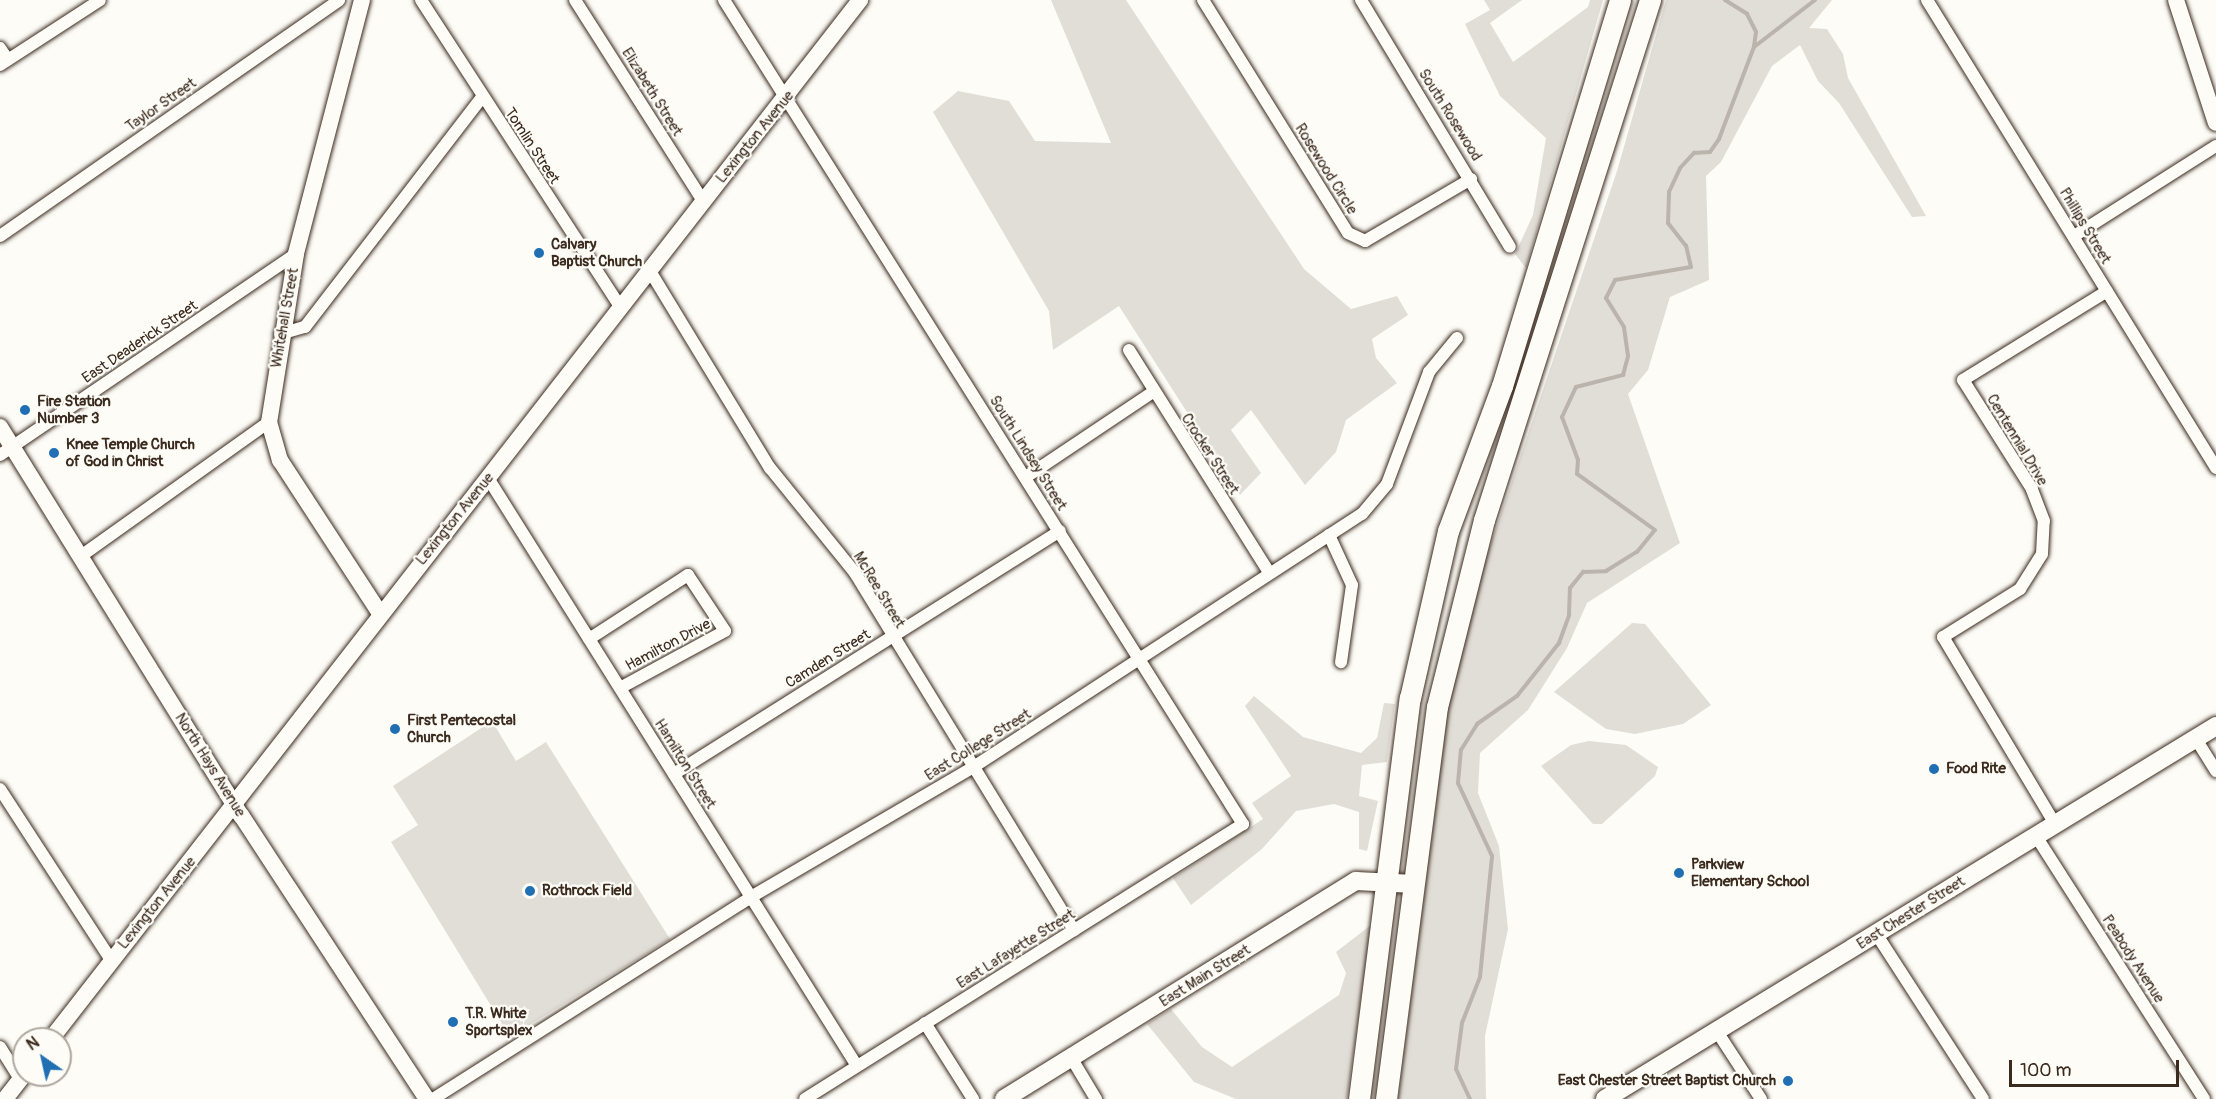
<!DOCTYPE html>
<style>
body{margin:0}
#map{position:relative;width:2216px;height:1099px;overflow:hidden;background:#fdfcf7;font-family:Pangolin,sans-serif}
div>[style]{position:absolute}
.green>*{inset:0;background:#e1ded7}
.stream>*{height:4px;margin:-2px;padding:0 2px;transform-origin:2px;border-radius:2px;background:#bbb4ad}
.roads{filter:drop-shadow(0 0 2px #3b2a1e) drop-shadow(0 0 2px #3b2a1e)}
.minor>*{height:12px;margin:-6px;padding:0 6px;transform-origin:6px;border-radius:6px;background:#fdfcf7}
.tertiary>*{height:16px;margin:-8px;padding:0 8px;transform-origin:8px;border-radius:8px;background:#fdfcf7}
.secondary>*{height:18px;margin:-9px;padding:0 9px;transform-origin:9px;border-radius:9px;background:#fdfcf7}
.trunk>*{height:21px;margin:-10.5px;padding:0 10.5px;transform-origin:10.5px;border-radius:10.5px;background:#fdfcf7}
.dots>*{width:16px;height:16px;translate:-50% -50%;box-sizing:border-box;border:3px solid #fdfcf7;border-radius:50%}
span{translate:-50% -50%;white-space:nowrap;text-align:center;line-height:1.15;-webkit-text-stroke:4.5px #fdfcf7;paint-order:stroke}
.street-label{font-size:15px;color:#3b2a1e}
.poi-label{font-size:15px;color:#3b2a1e;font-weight:700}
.left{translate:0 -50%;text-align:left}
.right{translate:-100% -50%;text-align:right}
.north{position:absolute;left:12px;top:1027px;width:60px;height:60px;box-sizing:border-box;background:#fdfcf7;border:2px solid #afa8a0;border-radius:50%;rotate:326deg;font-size:16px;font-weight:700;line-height:24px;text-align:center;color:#3b2a1e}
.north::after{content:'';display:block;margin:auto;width:21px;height:27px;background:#1f6fb2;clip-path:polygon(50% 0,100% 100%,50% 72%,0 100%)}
.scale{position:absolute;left:2009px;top:1060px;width:170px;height:27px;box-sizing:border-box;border:3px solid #3b2a1e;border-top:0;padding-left:8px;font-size:18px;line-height:21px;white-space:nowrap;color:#3b2a1e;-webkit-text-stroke:4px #fdfcf7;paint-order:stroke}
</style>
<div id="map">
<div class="green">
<i style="clip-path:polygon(1051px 0,1126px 0,1304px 269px,1351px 309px,1397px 296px,1408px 315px,1372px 339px,1376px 358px,1397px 383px,1346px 420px,1336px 452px,1305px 485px,1251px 410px,1231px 430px,1261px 473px,1240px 495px,1119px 306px,1053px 350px,1049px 311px,933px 112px,958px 91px,1009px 101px,1035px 141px,1111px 143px)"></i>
<i style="clip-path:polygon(1484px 0,1522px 0,1490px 23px,1513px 62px,1588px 7px,1590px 0,1603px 0,1526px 268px,1515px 254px,1533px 215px,1546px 138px,1500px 96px,1465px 24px,1490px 10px)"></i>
<i style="clip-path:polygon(1666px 0,1832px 0,1809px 28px,1827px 29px,1843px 54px,1848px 78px,1926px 216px,1912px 217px,1839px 103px,1818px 81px,1800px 45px,1772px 66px,1721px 162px,1706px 176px,1709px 280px,1670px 297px,1648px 370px,1628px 394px,1680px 543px,1587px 603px,1567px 648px,1528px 710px,1480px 753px,1478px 793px,1499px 846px,1508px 929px,1485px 1036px,1486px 1099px,1398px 1099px,1448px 707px,1485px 561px,1617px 171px)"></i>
<i style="clip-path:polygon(1632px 623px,1645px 624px,1711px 705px,1683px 724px,1635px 734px,1606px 729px,1554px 692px)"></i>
<i style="clip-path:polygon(1254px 696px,1303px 737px,1361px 753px,1377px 738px,1384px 703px,1395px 704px,1387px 762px,1362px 765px,1359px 796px,1378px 801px,1367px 851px,1359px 849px,1359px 812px,1334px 804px,1296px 811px,1262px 849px,1191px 905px,1173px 878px,1263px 819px,1252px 803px,1291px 776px,1245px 706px)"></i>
<i style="clip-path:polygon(492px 721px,516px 761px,546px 742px,670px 939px,510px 1037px,391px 842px,418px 825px,393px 786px)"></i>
<i style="clip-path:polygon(1589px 741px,1626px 745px,1658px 767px,1655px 776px,1602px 824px,1593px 824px,1541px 766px,1571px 745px)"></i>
<i style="clip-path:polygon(1371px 925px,1347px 1099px,1236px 1099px,1194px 1082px,1147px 1024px,1171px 1009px,1202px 1047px,1232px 1067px,1339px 995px,1346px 973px,1336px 952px)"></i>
</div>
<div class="stream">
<i style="left:1725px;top:0;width:26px;rotate:32deg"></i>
<i style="left:1747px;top:14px;width:20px;rotate:63deg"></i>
<i style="left:1756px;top:32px;width:15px;rotate:98deg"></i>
<i style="left:1470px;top:1099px;width:33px;rotate:-115deg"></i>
<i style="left:1456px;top:1069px;width:46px;rotate:-82.6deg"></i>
<i style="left:1462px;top:1023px;width:49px;rotate:-68.6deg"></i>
<i style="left:1480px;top:977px;width:122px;rotate:-84.3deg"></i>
<i style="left:1492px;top:856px;width:81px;rotate:-115deg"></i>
<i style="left:1458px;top:783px;width:33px;rotate:-85deg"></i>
<i style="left:1461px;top:750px;width:31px;rotate:-58deg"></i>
<i style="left:1477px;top:724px;width:49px;rotate:-35deg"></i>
<i style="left:1517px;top:696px;width:68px;rotate:-51.6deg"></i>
<i style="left:1559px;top:643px;width:30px;rotate:-70deg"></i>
<i style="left:1569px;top:615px;width:27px;rotate:-88deg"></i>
<i style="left:1570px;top:588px;width:21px;rotate:-51deg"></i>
<i style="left:1583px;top:572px;width:23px;rotate:-2deg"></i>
<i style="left:1606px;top:571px;width:36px;rotate:-32deg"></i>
<i style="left:1637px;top:552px;width:28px;rotate:-51deg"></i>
<i style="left:1655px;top:530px;width:96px;rotate:-144.3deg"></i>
<i style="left:1577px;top:474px;width:14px;rotate:-86deg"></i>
<i style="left:1578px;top:460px;width:46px;rotate:-110.4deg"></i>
<i style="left:1562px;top:417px;width:33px;rotate:-65deg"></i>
<i style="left:1576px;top:387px;width:49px;rotate:-14.3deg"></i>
<i style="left:1623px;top:375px;width:20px;rotate:-75deg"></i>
<i style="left:1628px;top:356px;width:29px;rotate:-98deg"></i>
<i style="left:1624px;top:327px;width:34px;rotate:-122deg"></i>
<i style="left:1606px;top:298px;width:20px;rotate:-63deg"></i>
<i style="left:1615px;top:280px;width:77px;rotate:-9.7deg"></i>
<i style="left:1691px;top:267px;width:22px;rotate:-103deg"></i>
<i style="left:1686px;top:246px;width:29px;rotate:-128deg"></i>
<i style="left:1668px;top:223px;width:31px;rotate:-88deg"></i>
<i style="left:1669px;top:192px;width:26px;rotate:-65deg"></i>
<i style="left:1680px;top:168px;width:21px;rotate:-47deg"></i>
<i style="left:1694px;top:153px;width:16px;rotate:-4deg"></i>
<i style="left:1710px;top:152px;width:16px;rotate:-55deg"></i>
<i style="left:1719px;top:139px;width:98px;rotate:-69.2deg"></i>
<i style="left:1754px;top:47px;width:77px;rotate:-37.6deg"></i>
</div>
<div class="roads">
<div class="minor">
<i style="left:421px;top:0;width:366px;rotate:57deg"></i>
<i style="left:575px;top:0;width:238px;rotate:57.5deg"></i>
<i style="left:724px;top:0;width:974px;rotate:57.8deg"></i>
<i style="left:1243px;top:824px;width:517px;rotate:147.88deg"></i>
<i style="left:1203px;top:0;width:274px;rotate:58.1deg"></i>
<i style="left:1348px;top:233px;width:19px;rotate:25deg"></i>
<i style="left:1365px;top:241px;width:123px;rotate:-30.3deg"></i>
<i style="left:1361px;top:0;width:288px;rotate:58.9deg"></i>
<i style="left:1927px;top:0;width:550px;rotate:58.3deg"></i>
<i style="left:0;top:48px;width:14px;rotate:56deg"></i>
<i style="left:0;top:65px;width:119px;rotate:-33deg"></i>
<i style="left:0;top:236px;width:413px;rotate:-34.8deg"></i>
<i style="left:2074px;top:236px;width:168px;rotate:-32.4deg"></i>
<i style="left:650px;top:271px;width:231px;rotate:58.7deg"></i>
<i style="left:770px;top:468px;width:135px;rotate:51deg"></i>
<i style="left:855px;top:573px;width:419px;rotate:58.5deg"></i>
<i style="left:280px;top:334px;width:26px;rotate:-16deg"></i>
<i style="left:305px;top:327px;width:290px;rotate:-52.4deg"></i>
<i style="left:1129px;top:350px;width:262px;rotate:57.8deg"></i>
<i style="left:0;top:455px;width:358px;rotate:-34.2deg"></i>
<i style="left:1026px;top:477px;width:153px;rotate:-33.8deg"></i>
<i style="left:488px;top:478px;width:694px;rotate:57.89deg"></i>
<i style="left:1329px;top:535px;width:55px;rotate:65.3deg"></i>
<i style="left:1352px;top:585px;width:78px;rotate:98.1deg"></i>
<i style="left:81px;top:556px;width:231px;rotate:-35.5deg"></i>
<i style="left:589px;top:639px;width:118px;rotate:-32.9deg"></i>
<i style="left:688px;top:575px;width:67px;rotate:56.5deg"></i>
<i style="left:725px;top:631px;width:119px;rotate:151.5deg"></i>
<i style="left:2196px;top:739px;width:38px;rotate:58deg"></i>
<i style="left:674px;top:774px;width:456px;rotate:-32.2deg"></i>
<i style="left:0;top:789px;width:204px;rotate:57deg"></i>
<i style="left:2055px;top:824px;width:218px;rotate:-120.9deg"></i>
<i style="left:1943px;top:637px;width:91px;rotate:-31.9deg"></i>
<i style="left:2020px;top:589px;width:41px;rotate:-57.8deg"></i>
<i style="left:2042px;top:554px;width:33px;rotate:-87deg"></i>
<i style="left:2044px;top:521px;width:34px;rotate:-111deg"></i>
<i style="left:2032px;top:489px;width:129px;rotate:-122.3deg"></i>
<i style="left:1963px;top:380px;width:169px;rotate:-31.7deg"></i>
<i style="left:2036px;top:836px;width:312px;rotate:57.4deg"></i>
<i style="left:1877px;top:935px;width:195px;rotate:57.1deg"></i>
<i style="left:925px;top:1023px;width:90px;rotate:57.7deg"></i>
<i style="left:1718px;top:1033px;width:79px;rotate:56.9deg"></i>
<i style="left:0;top:1047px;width:39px;rotate:58deg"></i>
<i style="left:1072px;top:1059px;width:47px;rotate:59deg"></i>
<i style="left:433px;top:1099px;width:377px;rotate:-32.4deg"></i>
<i style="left:751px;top:897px;width:256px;rotate:-30.3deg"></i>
<i style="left:972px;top:768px;width:465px;rotate:-33.1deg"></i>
<i style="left:1362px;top:514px;width:39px;rotate:-50deg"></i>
<i style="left:1387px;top:484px;width:120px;rotate:-69.4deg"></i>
<i style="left:1429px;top:372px;width:44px;rotate:-50.5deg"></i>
</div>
<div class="tertiary">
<i style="left:362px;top:0;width:262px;rotate:104.6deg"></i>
<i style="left:296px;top:254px;width:170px;rotate:99.1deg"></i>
<i style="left:269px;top:422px;width:40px;rotate:74deg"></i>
<i style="left:280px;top:460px;width:181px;rotate:56.9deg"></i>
<i style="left:2176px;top:0;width:129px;rotate:72deg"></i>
<i style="left:0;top:427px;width:457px;rotate:58.2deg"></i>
<i style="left:241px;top:815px;width:339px;rotate:56.8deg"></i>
<i style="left:51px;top:1039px;width:1317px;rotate:-52.09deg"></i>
<i style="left:5px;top:1099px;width:31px;rotate:-52deg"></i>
</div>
<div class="secondary">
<i style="left:1004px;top:1099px;width:414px;rotate:-31.8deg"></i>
<i style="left:1356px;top:881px;width:58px;rotate:3deg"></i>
<i style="left:1605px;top:1099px;width:716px;rotate:-31.4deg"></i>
</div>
<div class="trunk">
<i style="left:1359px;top:1099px;width:404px;rotate:-82.8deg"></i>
<i style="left:1410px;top:698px;width:171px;rotate:-77.2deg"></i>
<i style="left:1448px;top:531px;width:155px;rotate:-69.6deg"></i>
<i style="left:1502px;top:386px;width:404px;rotate:-73deg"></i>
<i style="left:1386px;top:1099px;width:395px;rotate:-82.6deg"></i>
<i style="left:1437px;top:707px;width:193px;rotate:-75.9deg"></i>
<i style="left:1484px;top:520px;width:546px;rotate:-72.3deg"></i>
</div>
</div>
<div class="dots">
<i style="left:539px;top:253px;background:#1f6fb2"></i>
<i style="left:25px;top:410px;background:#1f6fb2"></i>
<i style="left:54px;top:453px;background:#1f6fb2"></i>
<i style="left:395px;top:729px;background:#1f6fb2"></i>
<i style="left:1934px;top:769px;background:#1f6fb2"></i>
<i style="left:1679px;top:873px;background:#1f6fb2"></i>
<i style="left:530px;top:891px;background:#1f6fb2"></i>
<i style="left:453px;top:1022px;background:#1f6fb2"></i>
<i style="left:1788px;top:1081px;background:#1f6fb2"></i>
</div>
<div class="street-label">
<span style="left:652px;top:92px;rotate:58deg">Elizabeth Street</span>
<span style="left:161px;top:105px;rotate:-35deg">Taylor Street</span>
<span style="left:1450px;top:115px;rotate:58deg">South Rosewood</span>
<span style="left:755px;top:137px;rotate:-51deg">Lexington Avenue</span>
<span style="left:532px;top:146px;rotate:57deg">Tomlin Street</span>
<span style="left:1326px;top:169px;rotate:58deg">Rosewood Circle</span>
<span style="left:2085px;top:226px;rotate:59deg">Phillips Street</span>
<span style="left:285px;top:318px;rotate:-80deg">Whitehall Street</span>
<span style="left:140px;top:342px;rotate:-34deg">East Deaderick Street</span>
<span style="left:2017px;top:440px;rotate:59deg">Centennial Drive</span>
<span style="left:1028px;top:453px;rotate:58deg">South Lindsey Street</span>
<span style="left:1210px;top:454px;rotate:57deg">Crocker Street</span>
<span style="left:455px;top:519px;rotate:-51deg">Lexington Avenue</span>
<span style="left:879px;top:590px;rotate:59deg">McRee Street</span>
<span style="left:668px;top:645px;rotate:-28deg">Hamilton Drive</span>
<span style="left:828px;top:659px;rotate:-32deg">Camden Street</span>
<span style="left:978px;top:745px;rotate:-32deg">East College Street</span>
<span style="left:685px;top:764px;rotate:58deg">Hamilton Street</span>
<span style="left:210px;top:765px;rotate:58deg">North Hays Avenue</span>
<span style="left:157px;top:903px;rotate:-51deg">Lexington Avenue</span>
<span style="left:1911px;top:913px;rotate:-32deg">East Chester Street</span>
<span style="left:1016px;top:949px;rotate:-32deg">East Lafayette Street</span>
<span style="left:2133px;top:959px;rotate:57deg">Peabody Avenue</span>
<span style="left:1205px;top:976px;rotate:-32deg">East Main Street</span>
</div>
<div class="poi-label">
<span class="left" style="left:551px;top:253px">Calvary<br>Baptist Church</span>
<span class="left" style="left:37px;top:410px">Fire Station<br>Number 3</span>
<span class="left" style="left:66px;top:453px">Knee Temple Church<br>of God in Christ</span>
<span class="left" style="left:407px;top:729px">First Pentecostal<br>Church</span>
<span class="left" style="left:1946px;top:769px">Food Rite</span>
<span class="left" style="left:1691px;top:873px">Parkview<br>Elementary School</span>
<span class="left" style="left:542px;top:891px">Rothrock Field</span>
<span class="left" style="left:465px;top:1022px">T.R. White<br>Sportsplex</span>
<span class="right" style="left:1776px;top:1081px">East Chester Street Baptist Church</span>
</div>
<div class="north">N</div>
<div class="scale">100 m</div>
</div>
